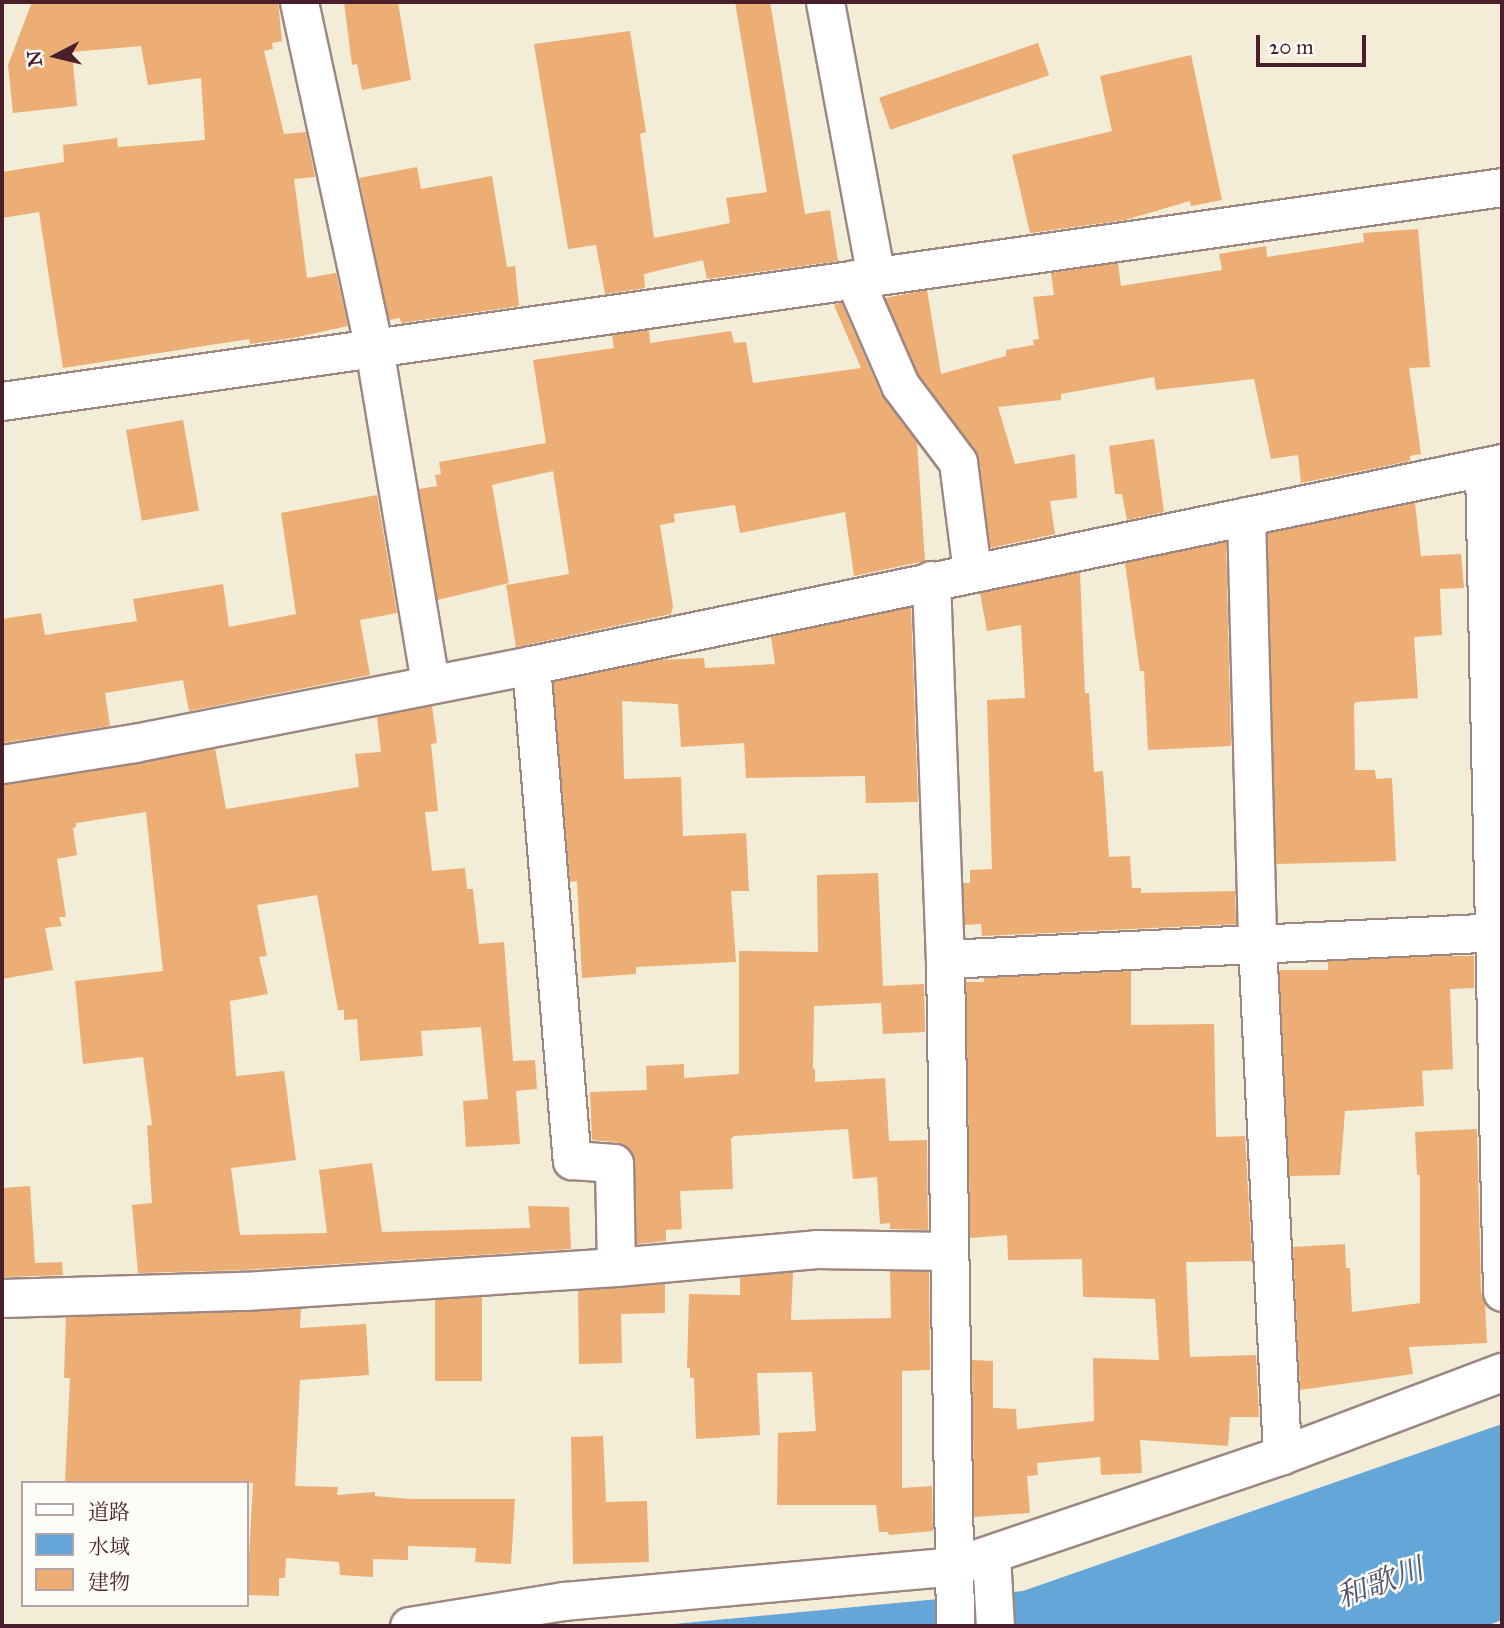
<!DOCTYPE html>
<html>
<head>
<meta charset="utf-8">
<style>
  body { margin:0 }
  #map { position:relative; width:1504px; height:1628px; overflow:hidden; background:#f3ecd7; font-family:"IM FELL Great Primer","Noto Serif JP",serif }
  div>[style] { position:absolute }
  .water>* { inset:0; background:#65a6d9 }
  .building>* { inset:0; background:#ecae74; transform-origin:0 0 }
  .roads { filter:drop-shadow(2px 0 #9e8681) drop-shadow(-2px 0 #9e8681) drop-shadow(0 2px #9e8681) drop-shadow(0 -2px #9e8681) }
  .minor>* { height:37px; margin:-18.5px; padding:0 18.5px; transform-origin:18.5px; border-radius:18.5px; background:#fff }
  span { translate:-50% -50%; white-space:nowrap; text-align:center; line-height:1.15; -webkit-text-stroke:5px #fdfcf7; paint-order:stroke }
  .water-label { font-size:30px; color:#555571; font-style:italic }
  .frame { position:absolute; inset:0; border:4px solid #4a1f2b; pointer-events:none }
  .legend { position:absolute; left:21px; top:1481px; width:228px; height:126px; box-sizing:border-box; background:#fdfcf7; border:2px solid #b5a4a5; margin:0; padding:9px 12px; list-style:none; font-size:21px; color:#4a1f2b }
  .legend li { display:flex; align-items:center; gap:14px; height:35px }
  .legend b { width:35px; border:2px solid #b5a4a5 }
  .north { position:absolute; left:21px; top:21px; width:70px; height:70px; -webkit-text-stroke:5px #fdfcf7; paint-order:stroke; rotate:263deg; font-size:19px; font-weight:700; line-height:28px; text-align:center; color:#4a1f2b }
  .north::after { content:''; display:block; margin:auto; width:24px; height:32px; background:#4a1f2b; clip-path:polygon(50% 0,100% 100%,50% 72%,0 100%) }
  .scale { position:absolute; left:1256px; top:35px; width:110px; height:32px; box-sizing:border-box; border:4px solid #4a1f2b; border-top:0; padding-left:9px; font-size:21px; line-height:24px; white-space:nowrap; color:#4a1f2b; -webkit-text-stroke:5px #fdfcf7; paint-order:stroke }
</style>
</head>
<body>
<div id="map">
  <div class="water">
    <i style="clip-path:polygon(1502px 1424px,1502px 1620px,1486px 1626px,653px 1626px,1023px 1591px)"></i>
  </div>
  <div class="building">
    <i style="clip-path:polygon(32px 2px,278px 2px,282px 41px,272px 43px,273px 49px,264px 51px,284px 134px,306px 132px,315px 177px,294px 179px,307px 278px,336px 273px,348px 326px,293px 338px,250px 344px,249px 339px,63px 368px,39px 212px,2px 218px,2px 172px,64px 162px,63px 145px,117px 138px,118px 147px,205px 140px,201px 78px,148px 85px,141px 46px,72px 52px,77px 106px,13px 113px,8px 65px)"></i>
    <i style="clip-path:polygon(344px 2px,398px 2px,411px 80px,362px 90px,357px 64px,352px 65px)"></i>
    <i style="clip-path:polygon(735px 2px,770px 2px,805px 214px,830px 210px,838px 261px,707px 279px,703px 260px,644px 274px,645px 288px,605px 294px,596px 245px,568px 249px,534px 44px,630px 31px,646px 132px,640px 134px,654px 238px,730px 223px,726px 198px,767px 192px)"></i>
    <i style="left:1038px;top:43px;width:34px;height:168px;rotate:71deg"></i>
    <i style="clip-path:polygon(1191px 55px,1222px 200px,1191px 206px,1190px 201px,1125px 220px,1030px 233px,1012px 155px,1112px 131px,1100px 76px)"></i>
    <i style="clip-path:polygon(417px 167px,421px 189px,492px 176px,507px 267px,515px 266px,519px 306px,401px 323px,400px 318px,389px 320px,359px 178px)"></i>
    <i style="clip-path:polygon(1418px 229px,1430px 367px,1409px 368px,1421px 454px,1410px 456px,1410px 461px,1301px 483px,1298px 455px,1271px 459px,1254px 379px,1156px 390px,1154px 377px,1061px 394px,1061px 400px,998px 407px,1015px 464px,1075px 454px,1077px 498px,1050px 501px,1055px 534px,990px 548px,975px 450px,918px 374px,885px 298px,927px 290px,941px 374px,1006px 356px,1006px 350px,1034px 345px,1033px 340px,1039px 339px,1033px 297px,1054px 295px,1051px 273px,1118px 263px,1121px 286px,1222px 270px,1219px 254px,1266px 246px,1267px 257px,1364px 242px,1363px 233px)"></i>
    <i style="clip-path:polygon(841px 302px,881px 394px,917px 442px,925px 561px,854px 576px,845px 512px,740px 533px,735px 505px,674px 514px,675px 522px,660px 525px,673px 606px,671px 614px,516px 647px,506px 585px,569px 574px,553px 471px,492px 485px,509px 583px,437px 600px,419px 489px,437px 486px,435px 475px,441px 474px,439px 462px,546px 443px,533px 360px,614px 348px,612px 335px,649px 330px,650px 343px,731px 331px,734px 343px,746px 342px,753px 383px,861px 368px,834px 305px)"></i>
    <i style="left:183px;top:420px;width:92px;height:58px;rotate:80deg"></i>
    <i style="clip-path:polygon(1154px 439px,1164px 512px,1127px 520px,1122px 494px,1115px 494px,1109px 446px)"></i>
    <i style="clip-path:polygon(377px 495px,397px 613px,360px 620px,370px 675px,189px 711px,183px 680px,105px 693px,110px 726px,2px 743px,2px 619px,41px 613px,45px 635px,137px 621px,133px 599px,223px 584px,229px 627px,296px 614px,281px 513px)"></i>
    <i style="clip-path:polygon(1415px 503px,1421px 556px,1461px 554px,1464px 588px,1440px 589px,1442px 635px,1414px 637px,1418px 698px,1356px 702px,1354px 705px,1355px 770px,1375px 770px,1376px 779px,1392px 778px,1396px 861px,1276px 864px,1267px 533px)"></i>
    <i style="clip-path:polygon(1226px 542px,1231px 746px,1148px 750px,1144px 671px,1140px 671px,1125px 563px)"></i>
    <i style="clip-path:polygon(1080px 572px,1085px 693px,1089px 693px,1094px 772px,1103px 771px,1109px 857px,1130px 856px,1132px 888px,1141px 888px,1141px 893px,1235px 891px,1236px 924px,982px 936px,981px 924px,965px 925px,963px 883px,970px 883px,970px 870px,992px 869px,987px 700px,1025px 698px,1021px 625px,987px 631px,980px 593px)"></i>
    <i style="clip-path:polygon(911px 607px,918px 802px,866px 803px,865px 776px,746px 778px,744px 743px,681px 747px,678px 704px,622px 701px,624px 779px,681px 777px,683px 836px,746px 833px,749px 891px,731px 891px,736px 962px,636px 967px,636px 974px,582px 978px,577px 881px,570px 882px,553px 682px,660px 660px,704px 658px,705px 668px,775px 664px,771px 637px)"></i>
    <i style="clip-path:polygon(432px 706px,437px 743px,431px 744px,438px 811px,425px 812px,432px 871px,465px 868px,467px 889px,473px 889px,479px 944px,504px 942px,513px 1061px,535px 1060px,537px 1089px,516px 1091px,520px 1144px,466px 1147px,463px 1101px,488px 1099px,481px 1027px,421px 1031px,423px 1056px,360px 1061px,357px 1019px,344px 1020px,344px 1010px,338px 1010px,317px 895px,257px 905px,267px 956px,259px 957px,268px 994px,230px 1001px,236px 1076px,284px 1071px,296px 1160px,231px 1168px,240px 1235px,327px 1233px,319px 1170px,372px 1163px,382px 1232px,530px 1228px,528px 1206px,569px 1207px,571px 1249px,244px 1270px,138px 1273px,132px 1205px,152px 1203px,147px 1126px,152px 1125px,143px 1057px,83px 1064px,75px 981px,163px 971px,146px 812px,76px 823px,76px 827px,73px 828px,77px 855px,57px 859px,66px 917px,59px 917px,62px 926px,45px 928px,53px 970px,2px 979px,2px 784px,215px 748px,226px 809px,359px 787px,355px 754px,381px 752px,377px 717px)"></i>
    <i style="clip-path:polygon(878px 873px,883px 986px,924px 984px,925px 1032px,883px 1034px,881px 1003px,814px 1006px,813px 1069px,815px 1069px,815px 1082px,885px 1078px,889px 1141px,927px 1140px,928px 1230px,890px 1229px,890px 1223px,880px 1224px,877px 1177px,853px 1179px,848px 1129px,734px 1136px,731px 1139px,733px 1189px,680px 1191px,682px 1229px,666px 1230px,666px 1241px,637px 1244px,633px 1153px,626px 1146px,616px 1142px,592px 1140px,590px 1092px,647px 1090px,646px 1066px,684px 1064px,684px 1078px,739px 1074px,739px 951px,818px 952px,817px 875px)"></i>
    <i style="clip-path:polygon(1440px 956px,1474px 956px,1474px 988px,1450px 989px,1453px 1069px,1422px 1071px,1424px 1106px,1345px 1111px,1340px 1175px,1289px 1176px,1279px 970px,1328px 970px,1328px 961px)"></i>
    <i style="clip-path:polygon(1131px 971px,1131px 1025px,1214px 1024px,1216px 1137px,1245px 1136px,1252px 1261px,1186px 1262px,1190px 1357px,1256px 1355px,1259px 1417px,1230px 1417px,1228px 1446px,1140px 1440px,1142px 1473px,1101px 1475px,1100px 1457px,1037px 1463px,1038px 1475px,1027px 1476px,1030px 1513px,974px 1517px,972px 1360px,993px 1361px,993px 1408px,1016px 1409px,1017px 1429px,1094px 1421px,1093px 1358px,1159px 1360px,1155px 1299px,1083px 1297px,1082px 1259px,1008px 1260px,1007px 1235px,970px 1238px,966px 982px,984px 982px,984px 978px)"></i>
    <i style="clip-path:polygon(1477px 1129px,1481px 1292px,1485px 1304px,1487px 1343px,1409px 1347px,1413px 1374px,1300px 1390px,1293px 1247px,1345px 1244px,1346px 1268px,1350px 1268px,1352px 1312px,1420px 1303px,1420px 1175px,1417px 1175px,1415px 1132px)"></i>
    <i style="clip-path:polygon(30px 1186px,35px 1263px,62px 1262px,63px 1275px,2px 1277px,2px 1188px)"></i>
    <i style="clip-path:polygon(890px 1271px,929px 1272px,930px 1370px,902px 1371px,902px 1488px,932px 1486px,933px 1531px,889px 1535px,888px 1532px,879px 1532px,876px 1505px,777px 1505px,778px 1433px,816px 1431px,812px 1372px,757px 1373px,760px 1435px,696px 1439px,694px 1378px,690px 1378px,690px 1368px,687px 1368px,689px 1294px,740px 1295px,740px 1277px,793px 1272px,791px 1320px,891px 1318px)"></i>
    <i style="clip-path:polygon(665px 1284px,665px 1313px,621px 1314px,622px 1363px,579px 1364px,578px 1290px)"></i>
    <i style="left:482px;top:1297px;width:84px;height:47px;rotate:90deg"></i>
    <i style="clip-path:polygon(301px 1308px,300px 1328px,366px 1324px,369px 1375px,300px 1380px,295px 1486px,338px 1487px,337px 1495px,375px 1492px,375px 1496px,410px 1499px,515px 1499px,511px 1564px,475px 1562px,476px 1548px,408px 1546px,408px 1560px,373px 1559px,373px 1577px,340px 1575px,339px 1562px,286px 1558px,285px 1578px,279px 1578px,279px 1596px,247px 1595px,253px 1483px,65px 1483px,70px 1378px,64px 1378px,66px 1317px)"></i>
    <i style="clip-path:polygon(603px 1436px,606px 1502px,647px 1501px,649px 1562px,573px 1564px,571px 1437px)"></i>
  </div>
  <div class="roads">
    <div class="minor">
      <i style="left:299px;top:2px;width:354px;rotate:77.8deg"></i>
      <i style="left:374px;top:348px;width:340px;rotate:80.5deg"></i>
      <i style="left:825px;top:2px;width:279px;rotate:79.5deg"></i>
      <i style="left:854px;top:279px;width:116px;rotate:66.5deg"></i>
      <i style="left:900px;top:385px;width:96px;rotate:53deg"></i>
      <i style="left:958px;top:462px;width:110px;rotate:82.7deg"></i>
      <i style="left:2px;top:401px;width:1515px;rotate:-8.12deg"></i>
      <i style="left:1484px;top:469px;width:823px;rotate:88.75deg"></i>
      <i style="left:1246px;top:516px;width:427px;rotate:88.5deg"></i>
      <i style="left:1257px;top:943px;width:513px;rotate:87.2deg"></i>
      <i style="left:931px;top:580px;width:379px;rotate:87.9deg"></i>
      <i style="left:945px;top:959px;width:667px;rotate:89.14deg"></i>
      <i style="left:531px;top:665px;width:497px;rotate:85.3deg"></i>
      <i style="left:572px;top:1160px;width:42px;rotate:4.1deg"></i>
      <i style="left:614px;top:1163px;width:104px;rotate:88.9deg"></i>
      <i style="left:2px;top:764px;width:134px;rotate:-9deg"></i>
      <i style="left:134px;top:743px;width:405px;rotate:-11.1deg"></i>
      <i style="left:531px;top:665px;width:992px;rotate:-11.75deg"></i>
      <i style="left:945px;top:959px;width:558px;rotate:-2.78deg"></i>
      <i style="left:2px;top:1298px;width:243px;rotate:-1.7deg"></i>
      <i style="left:245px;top:1291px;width:372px;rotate:-3.7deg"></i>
      <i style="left:616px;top:1267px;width:201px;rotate:-5.1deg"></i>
      <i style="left:816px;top:1249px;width:133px;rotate:0.9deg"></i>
      <i style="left:991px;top:1555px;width:71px;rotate:86.8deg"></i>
      <i style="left:409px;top:1626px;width:157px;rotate:-9.2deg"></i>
      <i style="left:564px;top:1601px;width:392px;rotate:-5.1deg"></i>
      <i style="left:954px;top:1566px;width:346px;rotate:-18.7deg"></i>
      <i style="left:1282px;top:1455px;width:235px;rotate:-20.7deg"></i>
    </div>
  </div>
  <div class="water-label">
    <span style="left:1380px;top:1583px;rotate:-20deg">和歌川</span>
  </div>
  <div class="frame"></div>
  <ul class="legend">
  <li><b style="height:9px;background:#fff"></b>道路</li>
  <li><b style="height:19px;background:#65a6d9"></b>水域</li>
  <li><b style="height:19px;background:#ecae74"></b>建物</li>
  </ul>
  <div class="north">N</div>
  <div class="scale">20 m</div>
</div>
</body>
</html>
